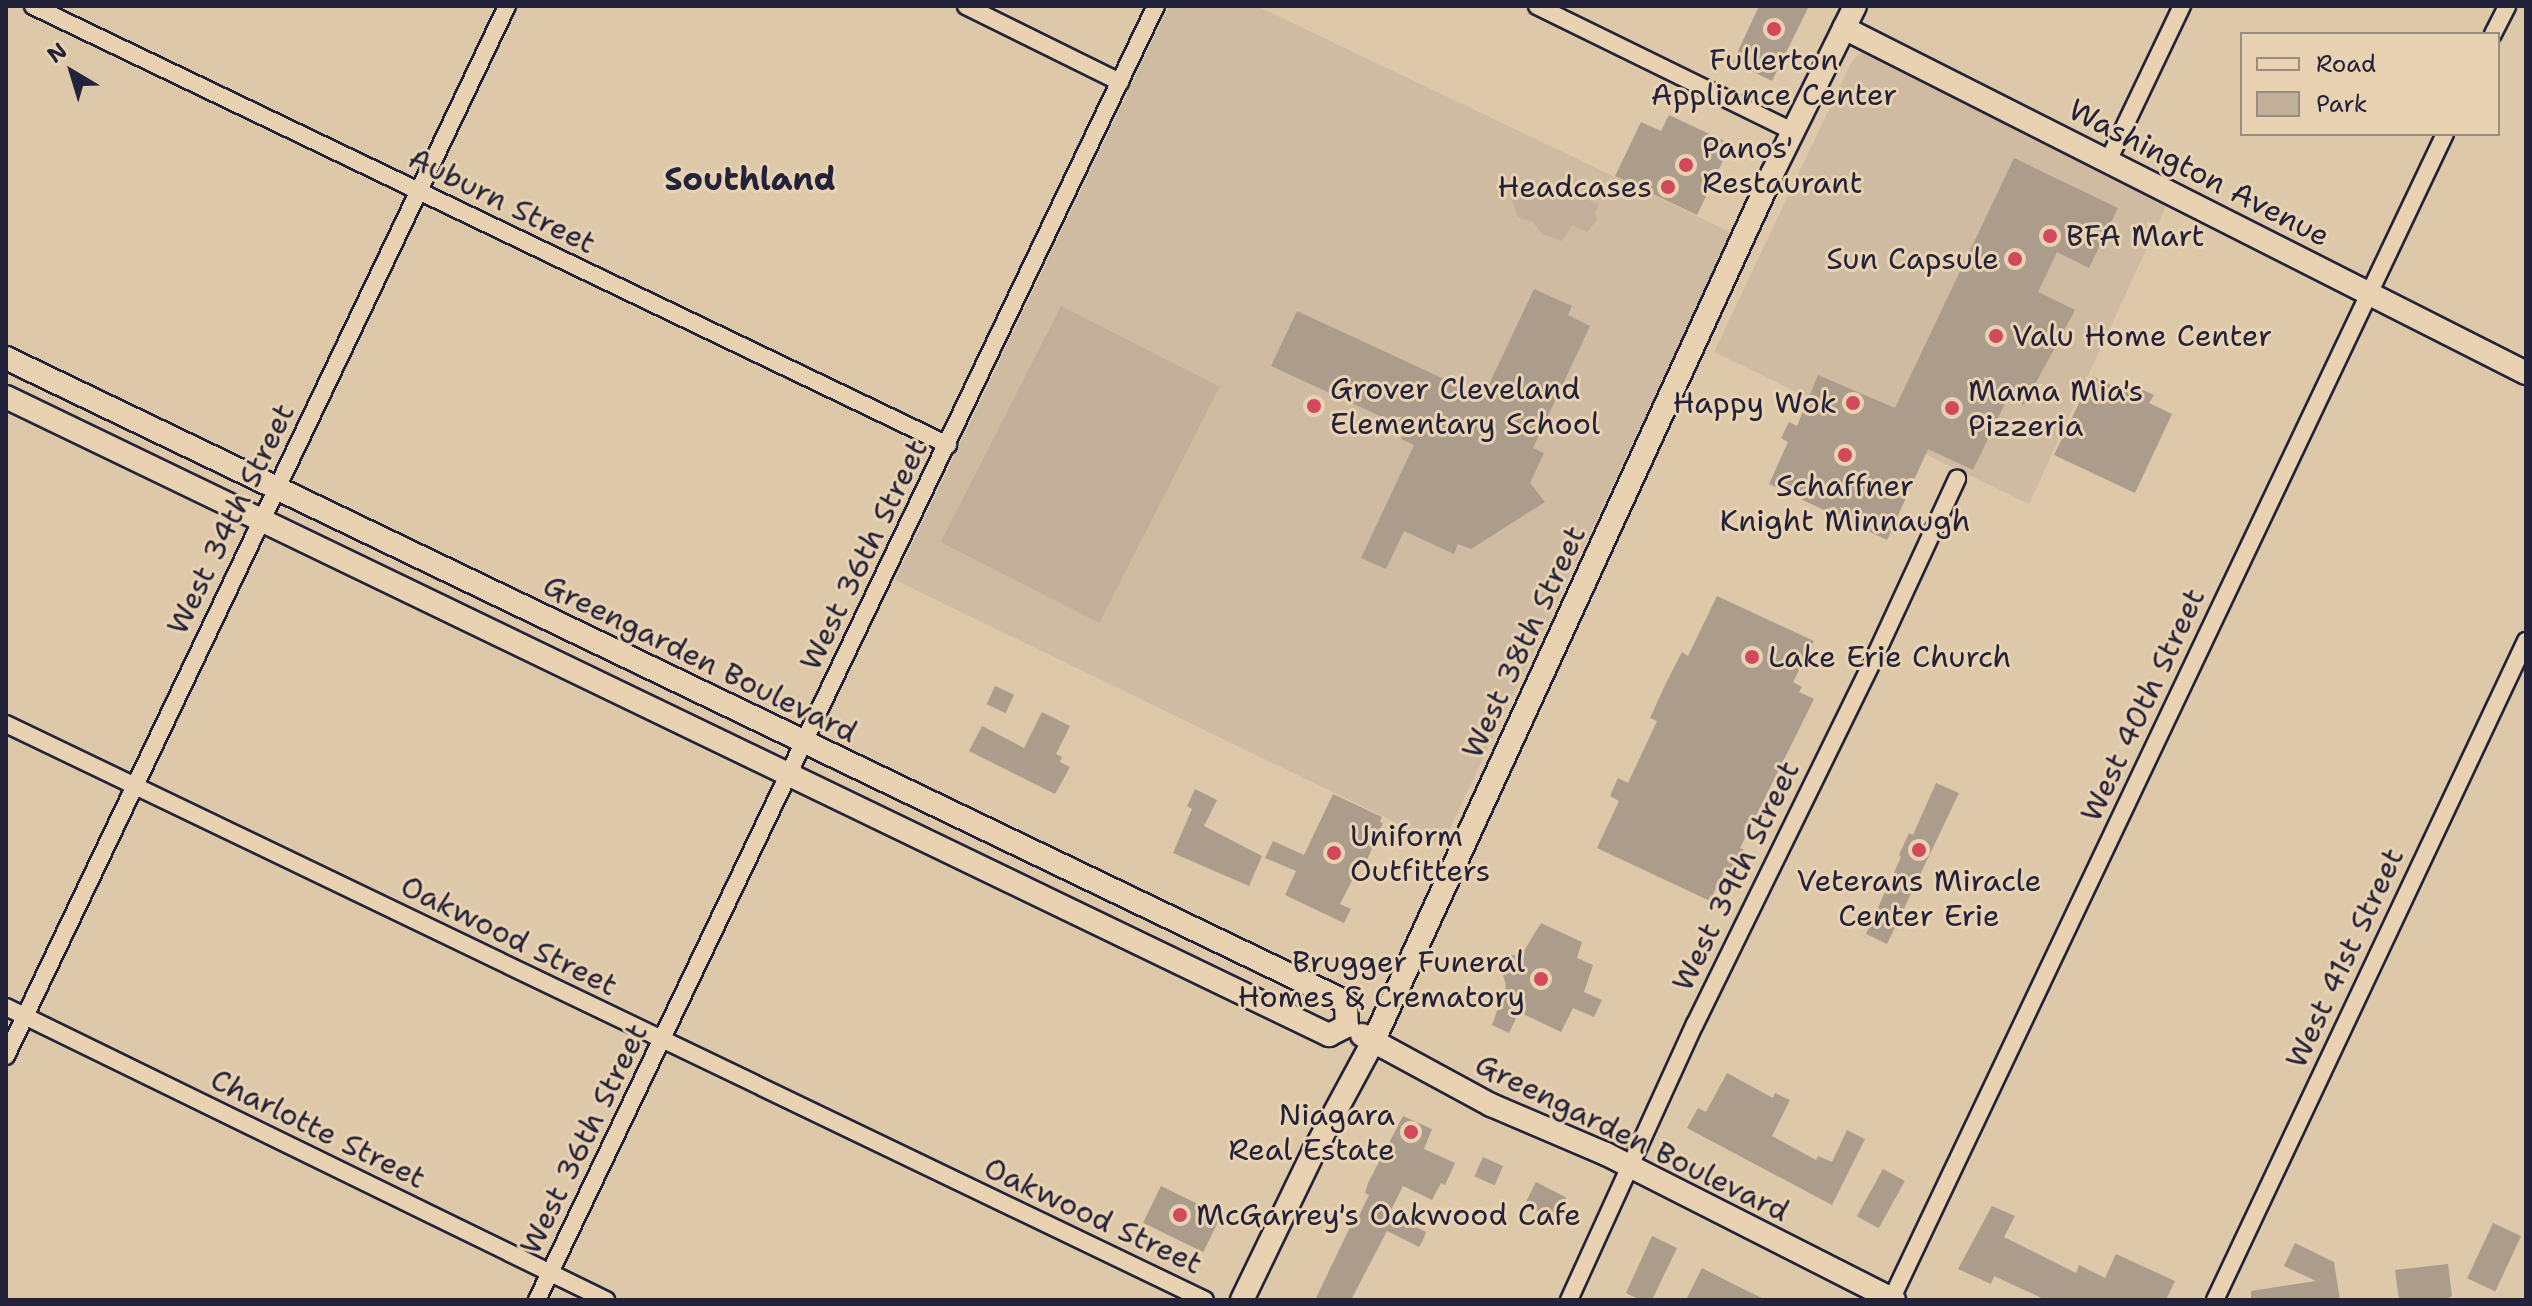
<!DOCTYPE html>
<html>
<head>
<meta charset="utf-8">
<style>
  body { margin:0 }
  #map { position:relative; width:2532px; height:1306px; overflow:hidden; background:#ddc8aa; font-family:"Shantell Sans",sans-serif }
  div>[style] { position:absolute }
  .built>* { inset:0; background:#cebba1 }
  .green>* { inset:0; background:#c1af9a; transform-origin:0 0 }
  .building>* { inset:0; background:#ab9c8c; transform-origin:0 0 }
  .roads { filter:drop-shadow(2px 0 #22223b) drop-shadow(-2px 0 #22223b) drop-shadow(0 2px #22223b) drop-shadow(0 -2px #22223b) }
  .street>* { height:16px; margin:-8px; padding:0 8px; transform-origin:8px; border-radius:8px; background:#e9d2b1 }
  .secondary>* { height:22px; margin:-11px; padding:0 11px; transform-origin:11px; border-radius:11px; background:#e9d2b1 }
  .dots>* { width:22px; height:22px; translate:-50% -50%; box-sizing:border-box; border:4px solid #e9d2b1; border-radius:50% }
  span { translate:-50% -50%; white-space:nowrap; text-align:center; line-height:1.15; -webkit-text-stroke:6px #e9d2b1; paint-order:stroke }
  .poi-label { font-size:30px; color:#22223b }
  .left { translate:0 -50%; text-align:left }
  .right { translate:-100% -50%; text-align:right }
  .street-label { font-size:30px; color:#22223b }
  .neighbourhood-label { font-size:32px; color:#22223b; font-weight:700 }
  .frame { position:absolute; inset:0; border:8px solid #22223b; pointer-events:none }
  .legend { position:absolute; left:2240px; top:32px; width:260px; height:104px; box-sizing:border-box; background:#e9d2b1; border:2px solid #998c82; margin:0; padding:10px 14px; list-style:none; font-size:24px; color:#22223b }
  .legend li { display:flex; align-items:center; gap:16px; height:40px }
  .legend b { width:40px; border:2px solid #998c82 }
  .north { position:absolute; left:32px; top:32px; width:80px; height:80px; -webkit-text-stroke:6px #e9d2b1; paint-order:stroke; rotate:322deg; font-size:22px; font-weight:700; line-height:32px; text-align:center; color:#22223b }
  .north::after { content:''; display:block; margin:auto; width:28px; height:36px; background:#22223b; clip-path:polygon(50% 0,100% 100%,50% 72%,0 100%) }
</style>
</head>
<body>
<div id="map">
  <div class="built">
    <i style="clip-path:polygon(1169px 6px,1257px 6px,1732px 233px,1442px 845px,895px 580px)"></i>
    <i style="clip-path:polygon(1861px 52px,1869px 53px,2167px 204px,2029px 504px,1714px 352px,1851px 63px)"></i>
  </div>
  <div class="green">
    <i style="clip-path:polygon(1528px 181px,1543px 182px,1558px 189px,1562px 196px,1569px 192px,1599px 204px,1595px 212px,1597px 220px,1587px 232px,1572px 225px,1562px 241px,1542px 234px,1533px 222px,1518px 217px,1512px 200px,1516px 191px)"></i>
    <i style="left:1061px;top:306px;width:178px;height:265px;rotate:27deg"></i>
  </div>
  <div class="building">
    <i style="clip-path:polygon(1759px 6px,1809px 6px,1772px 81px,1733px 62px)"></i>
    <i style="clip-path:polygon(1669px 115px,1731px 144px,1697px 215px,1615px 176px,1641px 122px,1661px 131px)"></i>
    <i style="clip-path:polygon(2014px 158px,2118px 208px,2089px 268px,2057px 252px,2038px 292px,2075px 310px,2024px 405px,2008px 397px,1973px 470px,1928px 449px,1887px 540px,1769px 484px,1788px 442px,1781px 438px,1789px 422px,1797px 426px,1818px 375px,1895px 408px)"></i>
    <i style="clip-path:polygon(1534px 289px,1572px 306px,1568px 315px,1590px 326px,1533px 448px,1544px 453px,1530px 483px,1545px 502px,1471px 549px,1458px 544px,1454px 554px,1404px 531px,1386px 569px,1361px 558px,1414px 445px,1401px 439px,1406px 428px,1271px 366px,1297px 311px,1483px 397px)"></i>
    <i style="clip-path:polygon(2092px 376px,2126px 392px,2130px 384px,2154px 395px,2149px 403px,2172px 414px,2135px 493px,2054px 455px)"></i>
    <i style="clip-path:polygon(1717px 596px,1814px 641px,1793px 682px,1802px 687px,1799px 692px,1814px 699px,1740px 848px,1744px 850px,1732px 876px,1724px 872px,1710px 901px,1597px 848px,1619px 801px,1610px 796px,1618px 778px,1628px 783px,1657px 721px,1650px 718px,1666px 683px,1682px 652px,1688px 656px)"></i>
    <i style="left:995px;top:686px;width:21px;height:20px;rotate:25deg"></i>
    <i style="clip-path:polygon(1042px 712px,1070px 726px,1056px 754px,1062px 757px,1060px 762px,1070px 767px,1055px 794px,969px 751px,982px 726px,1024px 748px)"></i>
    <i style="clip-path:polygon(1936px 783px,1959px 793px,1887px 944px,1866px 934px,1901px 857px,1899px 855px,1909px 833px,1913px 835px)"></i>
    <i style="clip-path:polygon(1195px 789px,1217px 800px,1204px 826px,1262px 856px,1249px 886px,1173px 853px,1192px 809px,1187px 806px)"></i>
    <i style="clip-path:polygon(1333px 794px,1382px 817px,1380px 822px,1383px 823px,1364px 867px,1360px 865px,1340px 904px,1351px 909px,1344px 923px,1285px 895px,1296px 871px,1265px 858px,1273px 841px,1304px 855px)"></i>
    <i style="clip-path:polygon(1541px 923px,1582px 942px,1577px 958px,1593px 965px,1584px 992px,1602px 1000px,1594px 1017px,1573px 1008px,1561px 1032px,1519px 1012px,1509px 1033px,1492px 1025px,1506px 986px,1501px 967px,1508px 956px,1522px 954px)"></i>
    <i style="clip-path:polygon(1727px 1073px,1773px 1098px,1775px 1093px,1790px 1100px,1772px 1136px,1816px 1160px,1818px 1156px,1832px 1162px,1847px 1130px,1865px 1139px,1832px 1205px,1687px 1128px,1698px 1108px,1706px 1112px)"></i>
    <i style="clip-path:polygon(1403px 1116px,1432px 1129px,1424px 1149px,1455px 1163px,1445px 1185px,1441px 1183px,1432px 1200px,1403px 1186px,1389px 1214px,1426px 1232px,1423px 1240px,1419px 1247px,1387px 1231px,1351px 1300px,1315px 1300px,1353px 1221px,1356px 1222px,1369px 1195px,1365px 1193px,1368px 1183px)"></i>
    <i style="left:1483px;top:1157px;width:22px;height:21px;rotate:24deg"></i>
    <i style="left:1883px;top:1169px;width:25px;height:54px;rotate:29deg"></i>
    <i style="left:1536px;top:1182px;width:34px;height:25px;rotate:27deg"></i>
    <i style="left:1161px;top:1186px;width:67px;height:41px;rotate:26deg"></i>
    <i style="clip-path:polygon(1992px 1206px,2015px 1216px,2004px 1237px,2076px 1273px,2079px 1265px,2105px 1278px,2116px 1254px,2175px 1281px,2166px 1300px,2046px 1300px,1994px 1276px,1991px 1284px,1958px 1269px)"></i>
    <i style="left:2493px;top:1223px;width:31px;height:61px;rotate:25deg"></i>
    <i style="clip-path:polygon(1652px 1236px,1677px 1248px,1652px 1300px,1640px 1300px,1626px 1293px)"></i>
    <i style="clip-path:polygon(2295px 1243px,2334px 1262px,2340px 1300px,2251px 1300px,2251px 1291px,2316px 1281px,2284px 1266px)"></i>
    <i style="clip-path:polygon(2448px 1264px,2452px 1296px,2445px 1300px,2399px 1300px,2395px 1270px)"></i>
    <i style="clip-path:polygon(1702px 1268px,1733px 1284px,1766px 1300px,1686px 1300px)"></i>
  </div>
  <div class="roads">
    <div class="street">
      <i style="left:33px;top:6px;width:1015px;rotate:25.63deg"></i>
      <i style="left:966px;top:6px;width:172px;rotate:26.3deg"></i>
      <i style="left:1537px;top:6px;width:284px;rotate:26.1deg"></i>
      <i style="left:2493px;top:34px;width:31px;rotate:-63deg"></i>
      <i style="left:2108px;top:161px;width:172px;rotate:-64.5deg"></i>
      <i style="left:6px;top:724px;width:1330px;rotate:25.66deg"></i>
      <i style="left:6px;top:1007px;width:668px;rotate:26.03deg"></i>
      <i style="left:6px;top:1056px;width:1163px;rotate:-64.49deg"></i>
      <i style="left:537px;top:1300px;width:1434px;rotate:-64.44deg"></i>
      <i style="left:1569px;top:1300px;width:303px;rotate:-65.5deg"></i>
      <i style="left:1695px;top:1024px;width:414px;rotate:-63.9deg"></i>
      <i style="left:1877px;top:652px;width:191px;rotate:-65.2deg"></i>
      <i style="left:1891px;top:1300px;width:1291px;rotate:-64.59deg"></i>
      <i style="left:2215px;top:1300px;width:729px;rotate:-64.74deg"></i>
    </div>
    <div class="secondary">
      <i style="left:1844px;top:28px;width:764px;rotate:26.83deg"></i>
      <i style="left:6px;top:358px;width:1487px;rotate:25.67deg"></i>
      <i style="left:1346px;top:1002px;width:24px;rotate:88deg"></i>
      <i style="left:6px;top:397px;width:1469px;rotate:25.75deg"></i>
      <i style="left:1329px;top:1035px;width:20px;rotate:-27deg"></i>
      <i style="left:1362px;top:1035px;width:147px;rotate:28.5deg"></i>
      <i style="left:1491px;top:1105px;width:125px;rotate:23.1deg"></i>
      <i style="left:1606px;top:1154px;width:323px;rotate:26.9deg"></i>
      <i style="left:1242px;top:1300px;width:165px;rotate:-64.2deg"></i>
      <i style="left:1314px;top:1151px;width:124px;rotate:-61.6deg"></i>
      <i style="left:1373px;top:1042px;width:955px;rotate:-65.31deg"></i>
      <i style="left:1772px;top:174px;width:187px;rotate:-63.7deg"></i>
    </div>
  </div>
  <div class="dots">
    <i style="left:1774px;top:29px;background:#d1495b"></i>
    <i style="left:1686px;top:165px;background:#d1495b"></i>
    <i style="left:1668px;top:187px;background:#d1495b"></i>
    <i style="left:2050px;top:236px;background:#d1495b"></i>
    <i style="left:2015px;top:259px;background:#d1495b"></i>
    <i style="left:1996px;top:336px;background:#d1495b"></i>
    <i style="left:1853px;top:403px;background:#d1495b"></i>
    <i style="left:1314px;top:406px;background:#d1495b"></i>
    <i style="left:1952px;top:408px;background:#d1495b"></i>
    <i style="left:1845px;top:455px;background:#d1495b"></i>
    <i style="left:1752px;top:657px;background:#d1495b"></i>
    <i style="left:1919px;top:850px;background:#d1495b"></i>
    <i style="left:1334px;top:853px;background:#d1495b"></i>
    <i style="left:1541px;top:979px;background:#d1495b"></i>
    <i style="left:1411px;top:1132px;background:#d1495b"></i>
    <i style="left:1180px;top:1215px;background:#d1495b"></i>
  </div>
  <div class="poi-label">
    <span style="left:1774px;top:77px">Fullerton<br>Appliance Center</span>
    <span class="left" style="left:1702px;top:165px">Panos'<br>Restaurant</span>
    <span class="right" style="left:1652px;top:187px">Headcases</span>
    <span class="left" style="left:2066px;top:236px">BFA Mart</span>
    <span class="right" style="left:1999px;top:259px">Sun Capsule</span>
    <span class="left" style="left:2012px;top:336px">Valu Home Center</span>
    <span class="left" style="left:1330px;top:406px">Grover Cleveland<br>Elementary School</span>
    <span class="left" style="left:1968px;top:408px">Mama Mia's<br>Pizzeria</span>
    <span class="right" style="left:1837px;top:403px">Happy Wok</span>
    <span style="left:1845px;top:503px">Schaffner<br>Knight Minnaugh</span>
    <span class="left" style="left:1768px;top:657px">Lake Erie Church</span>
    <span class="left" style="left:1350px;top:853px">Uniform<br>Outfitters</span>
    <span style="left:1919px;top:898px">Veterans Miracle<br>Center Erie</span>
    <span class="right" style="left:1525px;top:979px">Brugger Funeral<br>Homes &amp; Crematory</span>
    <span class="right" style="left:1395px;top:1132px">Niagara<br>Real Estate</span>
    <span class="left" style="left:1196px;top:1215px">McGarrey's Oakwood Cafe</span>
  </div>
  <div class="street-label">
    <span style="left:2199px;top:173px;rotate:27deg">Washington Avenue</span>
    <span style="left:502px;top:201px;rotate:26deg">Auburn Street</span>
    <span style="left:231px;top:519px;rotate:-64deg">West 34th Street</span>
    <span style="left:864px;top:555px;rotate:-64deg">West 36th Street</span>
    <span style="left:1524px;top:642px;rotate:-65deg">West 38th Street</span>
    <span style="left:700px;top:659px;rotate:26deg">Greengarden Boulevard</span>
    <span style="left:2143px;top:705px;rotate:-65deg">West 40th Street</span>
    <span style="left:1736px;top:876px;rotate:-64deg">West 39th Street</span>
    <span style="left:509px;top:936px;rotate:26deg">Oakwood Street</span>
    <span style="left:2345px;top:958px;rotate:-65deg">West 41st Street</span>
    <span style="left:318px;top:1129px;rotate:26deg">Charlotte Street</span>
    <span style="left:1632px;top:1138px;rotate:26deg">Greengarden Boulevard</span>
    <span style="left:584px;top:1139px;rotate:-64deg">West 36th Street</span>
    <span style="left:1093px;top:1216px;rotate:25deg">Oakwood Street</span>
  </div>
  <div class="neighbourhood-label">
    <span style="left:750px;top:179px">Southland</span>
  </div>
  <div class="frame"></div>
  <ul class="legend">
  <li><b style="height:10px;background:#e9d2b1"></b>Road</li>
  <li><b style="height:22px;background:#c1af9a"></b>Park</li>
  </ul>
  <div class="north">N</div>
</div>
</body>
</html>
